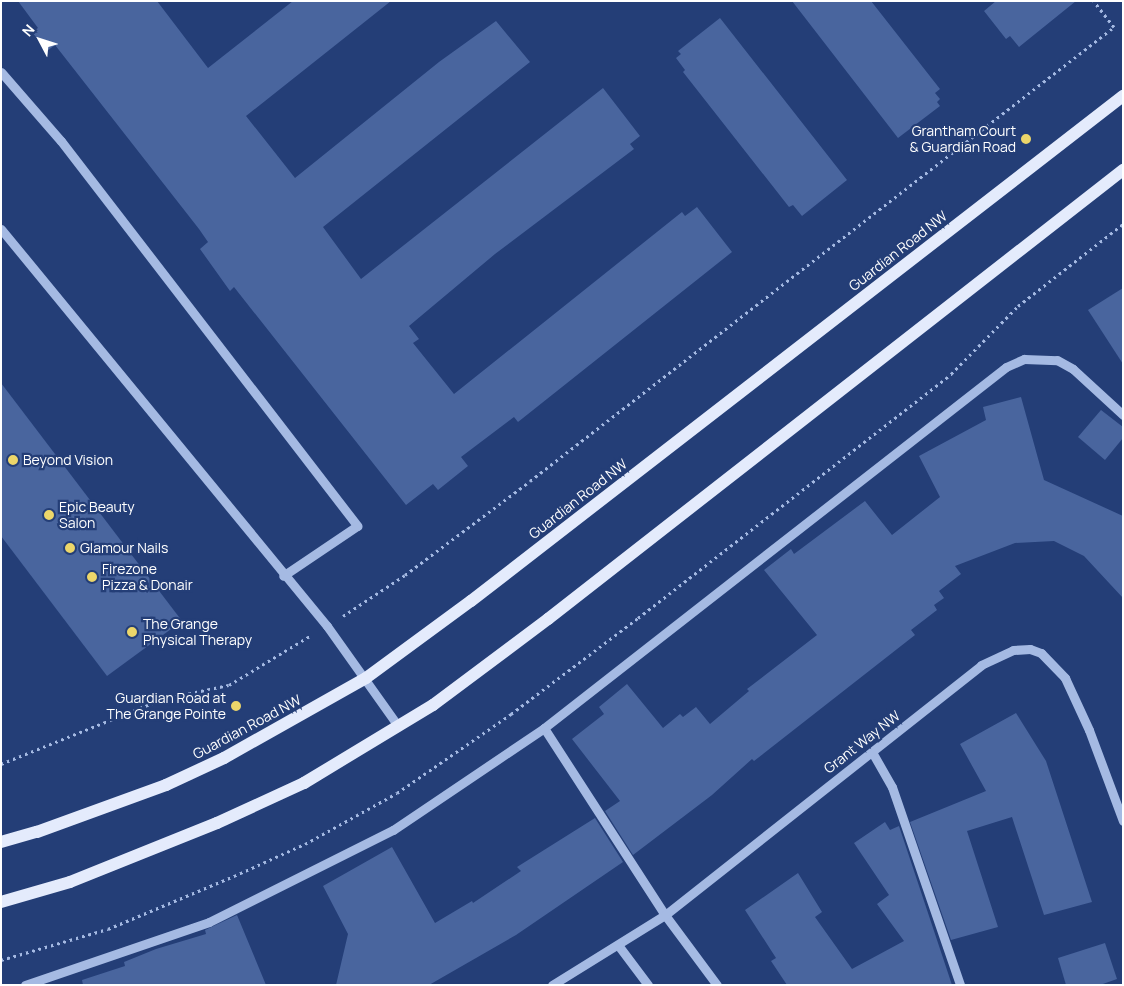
<!DOCTYPE html>
<html>
<head>
<meta charset="utf-8">
<style>
  body { margin:0 }
  #map { position:relative; width:1124px; height:986px; overflow:hidden; background:#243e77; font-family:Manrope,sans-serif }
  div>[style] { position:absolute }
  .building>* { inset:0; background:#49659e }
  .path>* { height:3px; margin-top:-1.5px; transform-origin:0; background:repeating-linear-gradient(90deg,#a5bae3 0 2.5px,transparent 0 6.5px) }
  .minor>* { height:9px; margin:-4.5px; padding:0 4.5px; transform-origin:4.5px; border-radius:4.5px; background:#a5bae3 }
  .major>* { height:12px; margin:-6px; padding:0 6px; transform-origin:6px; border-radius:6px; background:#e4ebfc }
  .dots>* { width:14px; height:14px; translate:-50% -50%; box-sizing:border-box; border:2px solid #243e77; border-radius:50% }
  span { translate:-50% -50%; white-space:nowrap; text-align:center; line-height:1.15; -webkit-text-stroke:4.5px #243e77; paint-order:stroke }
  .poi-label { font-size:14px; color:#fff }
  .right { translate:-100% -50%; text-align:right }
  .left { translate:0 -50%; text-align:left }
  .street-label { font-size:14px; color:#fff }
  .frame { position:absolute; inset:0; border:2px solid #fff; pointer-events:none }
  .north { position:absolute; left:15px; top:15px; width:50px; height:50px; -webkit-text-stroke:4px #243e77; paint-order:stroke; rotate:310deg; font-size:14px; font-weight:700; line-height:20px; text-align:center; color:#fff }
  .north::after { content:''; display:block; margin:auto; width:18px; height:22px; background:#fff; clip-path:polygon(50% 0,100% 100%,50% 72%,0 100%) }
</style>
</head>
<body>
<div id="map">
  <div class="building">
    <i style="clip-path:polygon(18px 1px,157px 1px,208px 68px,293px 1px,391px 1px,246px 116px,295px 178px,439px 62px,496px 21px,530px 62px,323px 227px,361px 279px,603px 88px,640px 136px,630px 144px,634px 149px,495px 254px,409px 326px,419px 339px,413px 343px,454px 394px,682px 212px,685px 216px,697px 207px,732px 252px,518px 422px,514px 417px,461px 457px,468px 466px,438px 490px,433px 484px,406px 505px,234px 287px,230px 291px,200px 249px,208px 242px,199px 229px,55px 45px,47px 51px,32px 32px,38px 28px)"></i>
    <i style="clip-path:polygon(792px 1px,871px 1px,940px 89px,935px 93px,940px 99px,937px 102px,940px 106px,898px 138px)"></i>
    <i style="clip-path:polygon(996px 1px,1076px 1px,1019px 47px,1010px 36px,1006px 39px,984px 11px)"></i>
    <i style="clip-path:polygon(720px 18px,847px 180px,802px 216px,793px 205px,789px 207px,683px 72px,685px 70px,676px 58px,681px 54px,678px 51px)"></i>
    <i style="clip-path:polygon(1123px 288px,1123px 364px,1088px 310px)"></i>
    <i style="clip-path:polygon(1px 383px,182px 621px,107px 676px,1px 536px)"></i>
    <i style="clip-path:polygon(1021px 397px,1044px 480px,1123px 516px,1123px 598px,1084px 556px,1054px 541px,1015px 543px,955px 566px,961px 574px,939px 591px,944px 598px,934px 605px,937px 610px,911px 630px,915px 635px,754px 761px,752px 759px,712px 795px,633px 855px,605px 811px,620px 801px,572px 739px,604px 714px,599px 707px,627px 684px,663px 728px,680px 714px,683px 717px,696px 707px,710px 724px,749px 691px,747px 689px,817px 635px,764px 570px,791px 549px,794px 554px,865px 501px,892px 535px,940px 497px,919px 456px,986px 420px,983px 407px)"></i>
    <i style="clip-path:polygon(1101px 410px,1123px 427px,1123px 438px,1105px 460px,1078px 437px)"></i>
    <i style="clip-path:polygon(1016px 713px,1046px 761px,1092px 902px,1044px 915px,1012px 817px,967px 831px,998px 927px,951px 940px,910px 822px,986px 791px,960px 744px)"></i>
    <i style="clip-path:polygon(595px 818px,623px 862px,516px 935px,429px 985px,336px 985px,348px 934px,323px 886px,392px 847px,435px 923px,472px 901px,473px 903px,521px 871px,517px 867px)"></i>
    <i style="clip-path:polygon(885px 822px,890px 830px,899px 826px,952px 985px,787px 985px,771px 961px,776px 958px,745px 910px,798px 873px,822px 912px,815px 917px,852px 969px,904px 941px,877px 904px,889px 895px,854px 843px)"></i>
    <i style="clip-path:polygon(237px 915px,266px 985px,83px 985px,82px 980px,125px 966px,124px 962px,156px 949px,206px 934px,205px 930px)"></i>
    <i style="clip-path:polygon(1105px 943px,1117px 979px,1100px 985px,1066px 985px,1058px 958px)"></i>
  </div>
  <div class="path">
    <i style="left:343px;top:616px;width:74px;rotate:-33.5deg"></i>
    <i style="left:405px;top:575px;width:156px;rotate:-36.9deg"></i>
    <i style="left:530px;top:481px;width:740px;rotate:-37.86deg"></i>
    <i style="left:1114px;top:27px;width:33px;rotate:-128deg"></i>
    <i style="left:1px;top:764px;width:175px;rotate:-21.9deg"></i>
    <i style="left:163px;top:699px;width:67px;rotate:-12deg"></i>
    <i style="left:229px;top:685px;width:95px;rotate:-31.2deg"></i>
    <i style="left:1px;top:960px;width:111px;rotate:-16.2deg"></i>
    <i style="left:108px;top:929px;width:137px;rotate:-22.8deg"></i>
    <i style="left:234px;top:876px;width:78px;rotate:-24.3deg"></i>
    <i style="left:305px;top:844px;width:105px;rotate:-29deg"></i>
    <i style="left:397px;top:793px;width:139px;rotate:-34.7deg"></i>
    <i style="left:511px;top:714px;width:159px;rotate:-37.1deg"></i>
    <i style="left:638px;top:618px;width:397px;rotate:-37.9deg"></i>
    <i style="left:951px;top:374px;width:95px;rotate:-45.4deg"></i>
    <i style="left:1018px;top:306px;width:133px;rotate:-38deg"></i>
  </div>
  <div class="minor">
    <i style="left:1px;top:72px;width:91px;rotate:49deg"></i>
    <i style="left:61px;top:141px;width:486px;rotate:52.4deg"></i>
    <i style="left:357px;top:526px;width:89px;rotate:146deg"></i>
    <i style="left:1px;top:229px;width:514px;rotate:50.61deg"></i>
    <i style="left:327px;top:626px;width:123px;rotate:54.6deg"></i>
    <i style="left:544px;top:728px;width:223px;rotate:57.1deg"></i>
    <i style="left:665px;top:915px;width:87px;rotate:53.4deg"></i>
    <i style="left:872px;top:752px;width:40px;rotate:60.3deg"></i>
    <i style="left:892px;top:787px;width:209px;rotate:71deg"></i>
    <i style="left:618px;top:945px;width:50px;rotate:53.1deg"></i>
    <i style="left:25px;top:985px;width:194px;rotate:-18.9deg"></i>
    <i style="left:209px;top:922px;width:206px;rotate:-26.6deg"></i>
    <i style="left:393px;top:830px;width:182px;rotate:-34deg"></i>
    <i style="left:544px;top:728px;width:586px;rotate:-38deg"></i>
    <i style="left:1006px;top:367px;width:20px;rotate:-24deg"></i>
    <i style="left:1024px;top:359px;width:33px;rotate:2deg"></i>
    <i style="left:1057px;top:360px;width:18px;rotate:29deg"></i>
    <i style="left:1073px;top:369px;width:68px;rotate:42.6deg"></i>
    <i style="left:552px;top:985px;width:133px;rotate:-31.8deg"></i>
    <i style="left:665px;top:915px;width:403px;rotate:-38.3deg"></i>
    <i style="left:981px;top:665px;width:35px;rotate:-25deg"></i>
    <i style="left:1013px;top:650px;width:17px;rotate:-3deg"></i>
    <i style="left:1030px;top:649px;width:12px;rotate:20deg"></i>
    <i style="left:1041px;top:653px;width:35px;rotate:46deg"></i>
    <i style="left:1065px;top:678px;width:57px;rotate:65.2deg"></i>
    <i style="left:1089px;top:730px;width:97px;rotate:69.5deg"></i>
  </div>
  <div class="major">
    <i style="left:1px;top:842px;width:37px;rotate:-16deg"></i>
    <i style="left:37px;top:832px;width:137px;rotate:-20deg"></i>
    <i style="left:166px;top:785px;width:64px;rotate:-25deg"></i>
    <i style="left:224px;top:758px;width:163px;rotate:-29.4deg"></i>
    <i style="left:366px;top:678px;width:130px;rotate:-36.3deg"></i>
    <i style="left:471px;top:601px;width:825px;rotate:-37.76deg"></i>
    <i style="left:1px;top:902px;width:72px;rotate:-16.2deg"></i>
    <i style="left:70px;top:882px;width:158px;rotate:-21.9deg"></i>
    <i style="left:217px;top:823px;width:96px;rotate:-24.7deg"></i>
    <i style="left:304px;top:783px;width:151px;rotate:-31.2deg"></i>
    <i style="left:433px;top:705px;width:144px;rotate:-36.8deg"></i>
    <i style="left:548px;top:619px;width:730px;rotate:-37.99deg"></i>
  </div>
  <div class="dots">
    <i style="left:1026px;top:139px;background:#ecd66a"></i>
    <i style="left:13px;top:460px;background:#ecd66a"></i>
    <i style="left:49px;top:515px;background:#ecd66a"></i>
    <i style="left:70px;top:548px;background:#ecd66a"></i>
    <i style="left:92px;top:577px;background:#ecd66a"></i>
    <i style="left:132px;top:632px;background:#ecd66a"></i>
    <i style="left:236px;top:706px;background:#ecd66a"></i>
  </div>
  <div class="poi-label">
    <span class="right" style="left:1016px;top:139px">Grantham Court<br>&amp; Guardian Road</span>
    <span class="left" style="left:23px;top:460px">Beyond Vision</span>
    <span class="left" style="left:59px;top:515px">Epic Beauty<br>Salon</span>
    <span class="left" style="left:80px;top:548px">Glamour Nails</span>
    <span class="left" style="left:102px;top:577px">Firezone<br>Pizza &amp; Donair</span>
    <span class="left" style="left:143px;top:632px">The Grange<br>Physical Therapy</span>
    <span class="right" style="left:226px;top:706px">Guardian Road at<br>The Grange Pointe</span>
  </div>
  <div class="street-label">
    <span style="left:898px;top:251px;rotate:-38deg">Guardian Road NW</span>
    <span style="left:578px;top:499px;rotate:-38deg">Guardian Road NW</span>
    <span style="left:247px;top:727px;rotate:-28deg">Guardian Road NW</span>
    <span style="left:862px;top:742px;rotate:-38deg">Grant Way NW</span>
  </div>
  <div class="frame"></div>
  <div class="north">N</div>
</div>
</body>
</html>
